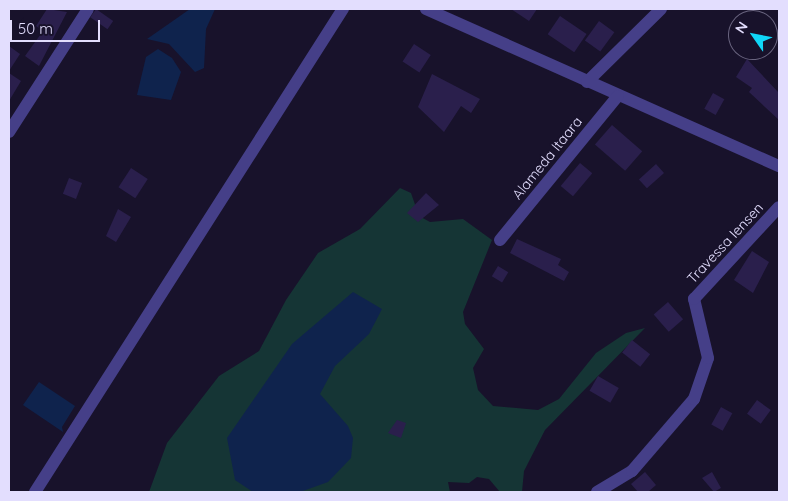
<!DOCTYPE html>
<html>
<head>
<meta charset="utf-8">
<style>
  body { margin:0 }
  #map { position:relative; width:788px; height:501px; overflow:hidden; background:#18122b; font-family:Quicksand,sans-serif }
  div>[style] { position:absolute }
  .green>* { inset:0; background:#153535 }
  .water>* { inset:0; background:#0f234d }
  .building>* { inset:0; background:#2a1f4c; transform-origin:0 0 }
  .minor>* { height:12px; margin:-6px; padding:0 6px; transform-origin:6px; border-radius:6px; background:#453f88 }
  span { translate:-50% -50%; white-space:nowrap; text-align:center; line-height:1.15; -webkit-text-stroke:4px #18122b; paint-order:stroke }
  .street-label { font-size:14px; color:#e3defe }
  .frame { position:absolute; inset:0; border:10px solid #e3defe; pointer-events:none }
  .north { position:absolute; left:728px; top:10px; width:50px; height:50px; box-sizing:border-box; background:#18122b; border:1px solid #69647f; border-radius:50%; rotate:303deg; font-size:14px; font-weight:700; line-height:20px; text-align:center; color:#e3defe }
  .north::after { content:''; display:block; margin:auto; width:18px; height:22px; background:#10d6f7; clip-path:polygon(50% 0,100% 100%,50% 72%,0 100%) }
  .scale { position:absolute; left:10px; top:20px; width:90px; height:22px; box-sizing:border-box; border:2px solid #e3defe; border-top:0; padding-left:6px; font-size:15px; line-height:18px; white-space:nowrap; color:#e3defe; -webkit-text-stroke:4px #18122b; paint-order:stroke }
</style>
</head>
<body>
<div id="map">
  <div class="green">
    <i style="clip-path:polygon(400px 188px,411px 193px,419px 216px,430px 222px,463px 219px,492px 240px,463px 312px,465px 324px,484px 349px,473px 368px,478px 390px,493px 406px,538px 410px,559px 399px,596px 353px,626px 333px,645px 328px,545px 430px,524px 471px,522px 492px,500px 492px,489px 479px,477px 477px,469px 483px,448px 482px,450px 492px,149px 492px,167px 443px,219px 376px,259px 351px,286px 300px,318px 253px,360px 229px)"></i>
  </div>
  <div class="water">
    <i style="clip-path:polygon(190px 9px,215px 9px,206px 29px,204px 68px,195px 72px,169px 44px,147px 39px)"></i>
    <i style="clip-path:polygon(158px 49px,172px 58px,181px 72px,171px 100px,137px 95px,146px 57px)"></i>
    <i style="clip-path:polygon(353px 292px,382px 309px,369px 334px,335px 366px,320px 394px,348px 426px,353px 438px,351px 458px,328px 482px,300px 492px,253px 492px,235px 480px,227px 438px,292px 344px)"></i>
    <i style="clip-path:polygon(39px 382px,75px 406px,62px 427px,63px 432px,23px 405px)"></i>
  </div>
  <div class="building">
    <i style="clip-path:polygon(47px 9px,67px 12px,39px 66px,25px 56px,43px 31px,36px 26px)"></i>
    <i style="left:96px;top:9px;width:21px;height:10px;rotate:35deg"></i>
    <i style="clip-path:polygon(511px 9px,537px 9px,529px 21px)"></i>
    <i style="clip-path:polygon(753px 9px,767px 20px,744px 20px)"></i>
    <i style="left:560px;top:16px;width:32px;height:22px;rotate:34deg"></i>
    <i style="left:599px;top:21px;width:19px;height:24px;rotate:36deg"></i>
    <i style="clip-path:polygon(768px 21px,779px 31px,779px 39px,768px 49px)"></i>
    <i style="left:414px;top:44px;width:20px;height:21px;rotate:33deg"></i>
    <i style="clip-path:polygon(9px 46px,20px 54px,9px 71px)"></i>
    <i style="clip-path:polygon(747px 59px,779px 93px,779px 120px,749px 92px,752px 88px,736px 77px)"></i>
    <i style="clip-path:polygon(9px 73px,21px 81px,9px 101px)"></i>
    <i style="clip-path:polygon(432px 74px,480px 99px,471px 113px,461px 106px,444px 132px,418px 107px)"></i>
    <i style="left:713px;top:93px;width:13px;height:18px;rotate:29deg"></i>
    <i style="left:612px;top:125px;width:40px;height:26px;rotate:41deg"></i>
    <i style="left:580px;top:163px;width:16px;height:30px;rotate:40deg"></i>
    <i style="left:656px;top:164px;width:12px;height:23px;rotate:48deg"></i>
    <i style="left:131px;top:168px;width:20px;height:23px;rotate:33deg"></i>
    <i style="left:69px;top:178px;width:14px;height:17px;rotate:21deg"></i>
    <i style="clip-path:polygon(426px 193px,439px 205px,418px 222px,407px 213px)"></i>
    <i style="clip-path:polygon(118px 209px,131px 217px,116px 242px,106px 236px)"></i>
    <i style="clip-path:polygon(517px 239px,561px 259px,558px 265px,569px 272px,564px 281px,510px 253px)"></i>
    <i style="clip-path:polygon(752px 251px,769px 262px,753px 293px,734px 280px)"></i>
    <i style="left:498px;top:266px;width:12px;height:12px;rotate:31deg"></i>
    <i style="left:668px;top:302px;width:23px;height:19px;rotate:49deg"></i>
    <i style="left:632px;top:340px;width:23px;height:16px;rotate:38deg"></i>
    <i style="left:598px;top:376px;width:24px;height:17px;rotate:30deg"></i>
    <i style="left:757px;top:400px;width:17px;height:17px;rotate:36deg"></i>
    <i style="left:721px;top:407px;width:13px;height:20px;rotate:29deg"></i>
    <i style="clip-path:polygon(397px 420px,406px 423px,401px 438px,388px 433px)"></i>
    <i style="clip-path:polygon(645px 472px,656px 485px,648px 492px,638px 492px,631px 484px)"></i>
    <i style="clip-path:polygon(712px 472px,721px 488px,714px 492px,702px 478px)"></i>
  </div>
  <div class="minor">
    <i style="left:426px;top:9px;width:386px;rotate:24deg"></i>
    <i style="left:587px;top:82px;width:104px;rotate:-44.6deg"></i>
    <i style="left:9px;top:132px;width:146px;rotate:-57.3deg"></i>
    <i style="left:500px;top:240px;width:186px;rotate:-50.7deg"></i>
    <i style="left:35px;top:492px;width:573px;rotate:-57.48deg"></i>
    <i style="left:597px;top:492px;width:41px;rotate:-31deg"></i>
    <i style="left:632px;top:471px;width:95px;rotate:-49.3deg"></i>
    <i style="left:694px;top:399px;width:43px;rotate:-71.1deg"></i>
    <i style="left:708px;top:358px;width:61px;rotate:-103.3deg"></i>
    <i style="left:694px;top:299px;width:125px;rotate:-47.3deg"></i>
  </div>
  <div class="street-label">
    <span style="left:547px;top:158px;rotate:-51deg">Alameda Itaara</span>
    <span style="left:725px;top:243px;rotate:-47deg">Travessa Iensen</span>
  </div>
  <div class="frame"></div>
  <div class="north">N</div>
  <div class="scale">50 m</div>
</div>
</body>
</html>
